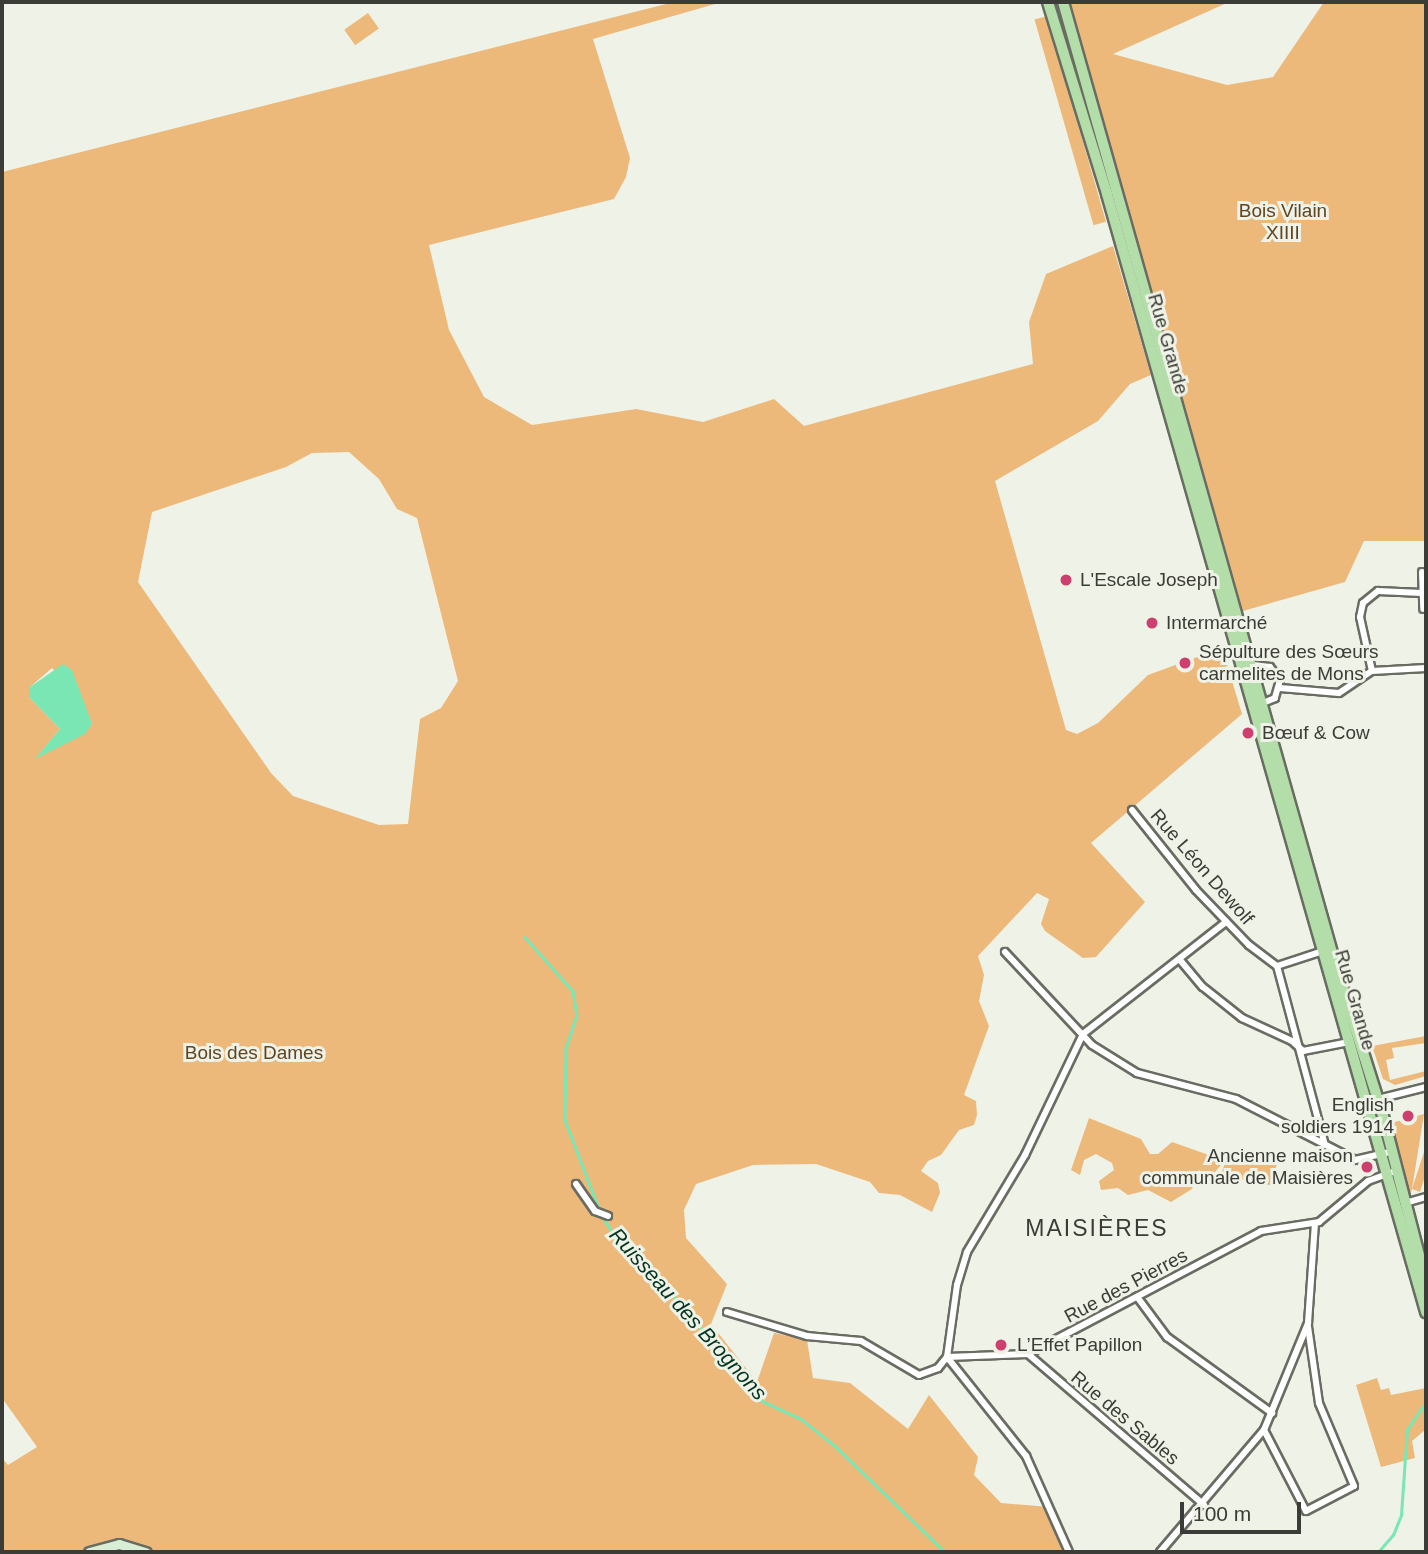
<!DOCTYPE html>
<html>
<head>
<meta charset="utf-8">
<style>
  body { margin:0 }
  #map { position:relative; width:1428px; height:1554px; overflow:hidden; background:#eff2e6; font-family:Arial,sans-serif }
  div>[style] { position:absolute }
  .green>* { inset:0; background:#ecb97b; transform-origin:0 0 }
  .water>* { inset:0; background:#79e6b4 }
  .stream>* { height:2.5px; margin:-1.25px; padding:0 1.25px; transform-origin:1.25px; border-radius:1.25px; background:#79e6b4 }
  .roads { filter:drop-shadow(2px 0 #696c62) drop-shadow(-2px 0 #696c62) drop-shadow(0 2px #696c62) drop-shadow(0 -2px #696c62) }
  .minor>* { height:6px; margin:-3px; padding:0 3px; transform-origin:3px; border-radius:3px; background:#fff }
  .secondary>* { height:9px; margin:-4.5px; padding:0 4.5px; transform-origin:4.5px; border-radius:4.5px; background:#d9eed4 }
  .primary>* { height:10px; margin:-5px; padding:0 5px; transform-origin:5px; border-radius:5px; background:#b3dda9 }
  .dots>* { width:19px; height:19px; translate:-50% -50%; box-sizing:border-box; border:4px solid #eff2e6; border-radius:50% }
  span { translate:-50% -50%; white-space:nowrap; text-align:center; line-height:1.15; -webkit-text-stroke:6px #eff2e6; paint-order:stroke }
  .park-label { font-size:19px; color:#604523 }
  .street-label { font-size:19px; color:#3b3c37 }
  .poi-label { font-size:19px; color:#3b3c37 }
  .left { translate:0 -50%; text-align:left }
  .right { translate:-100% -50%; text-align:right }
  .water-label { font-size:21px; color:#013421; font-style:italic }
  .quarter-label { font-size:23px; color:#3b3c37; letter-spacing:2px }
  .frame { position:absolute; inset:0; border:4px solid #3b3c37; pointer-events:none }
  .scale { position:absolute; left:1180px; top:1502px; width:121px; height:32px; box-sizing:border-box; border:4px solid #3b3c37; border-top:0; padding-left:9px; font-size:21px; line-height:24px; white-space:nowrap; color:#3b3c37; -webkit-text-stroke:5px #eff2e6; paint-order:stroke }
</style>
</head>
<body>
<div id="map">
  <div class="green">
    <i style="clip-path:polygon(evenodd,674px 2px,722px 2px,593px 39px,630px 158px,626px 177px,614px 199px,429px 245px,449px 330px,484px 397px,532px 425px,636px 409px,703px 422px,774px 399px,804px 426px,1033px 364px,1029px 322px,1046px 274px,1113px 246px,1151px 375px,1130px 384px,1098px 421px,995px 481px,1066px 730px,1077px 734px,1098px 723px,1148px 675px,1222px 648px,1242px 714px,1091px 843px,1145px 902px,1096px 957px,1083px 958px,1045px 931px,1041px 924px,1049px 899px,1037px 893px,978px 956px,984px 975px,979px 1001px,989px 1026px,964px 1095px,976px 1101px,977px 1115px,974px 1125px,959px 1130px,941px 1155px,928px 1161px,921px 1171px,938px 1183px,940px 1193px,932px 1212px,900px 1195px,879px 1193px,870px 1182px,816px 1164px,753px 1165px,696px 1184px,684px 1210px,686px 1238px,727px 1284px,711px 1324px,757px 1382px,774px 1333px,807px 1340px,813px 1378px,850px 1383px,908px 1429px,929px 1395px,978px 1457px,974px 1475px,1001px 1503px,1050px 1507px,1069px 1552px,2px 1552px,2px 1458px,8px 1465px,37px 1447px,2px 1398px,2px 172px,674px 2px,349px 452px,379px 479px,397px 509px,417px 518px,458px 681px,441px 708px,420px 719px,408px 824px,379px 825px,293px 796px,271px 773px,138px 582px,152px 512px,286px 467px,312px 453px,349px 452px,674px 2px,52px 668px,82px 700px,92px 724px,37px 757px,60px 729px,30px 698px,30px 687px,52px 668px)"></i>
    <i style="clip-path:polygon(1070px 2px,1229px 2px,1113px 54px,1227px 85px,1273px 77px,1324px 2px,1426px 2px,1426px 541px,1364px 541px,1345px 582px,1243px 611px)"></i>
    <i style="left:368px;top:13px;width:19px;height:29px;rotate:55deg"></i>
    <i style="left:1047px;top:16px;width:214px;height:13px;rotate:74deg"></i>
    <i style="clip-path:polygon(1426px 1036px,1426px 1043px,1392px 1048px,1394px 1058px,1386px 1060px,1390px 1080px,1426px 1071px,1426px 1076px,1395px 1085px,1383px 1079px,1372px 1046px)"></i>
    <i style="clip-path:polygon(1424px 1114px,1412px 1189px,1426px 1146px,1426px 1173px,1420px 1192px,1412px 1189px,1410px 1196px,1391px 1123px)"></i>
    <i style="clip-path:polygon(1089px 1118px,1141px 1139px,1150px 1154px,1158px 1154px,1172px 1142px,1220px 1159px,1222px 1164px,1215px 1172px,1204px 1174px,1199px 1170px,1192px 1189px,1171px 1202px,1148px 1190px,1128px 1195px,1118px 1188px,1101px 1190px,1099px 1181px,1114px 1170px,1112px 1163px,1096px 1154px,1084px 1160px,1080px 1175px,1071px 1170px)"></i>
    <i style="clip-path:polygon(1258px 1150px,1278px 1161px,1270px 1185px,1220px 1176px,1229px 1153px,1248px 1164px)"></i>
    <i style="clip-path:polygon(1377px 1378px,1381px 1390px,1389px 1388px,1391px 1395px,1426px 1388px,1425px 1430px,1412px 1441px,1415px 1458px,1381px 1467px,1356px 1385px)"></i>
  </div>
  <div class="water">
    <i style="clip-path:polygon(63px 664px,72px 670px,92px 724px,85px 734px,35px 759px,60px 729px,30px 698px,30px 687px)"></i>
  </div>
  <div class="stream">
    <i style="left:525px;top:937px;width:72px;rotate:48.4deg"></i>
    <i style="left:573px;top:991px;width:24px;rotate:81deg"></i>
    <i style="left:577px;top:1015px;width:35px;rotate:108deg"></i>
    <i style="left:566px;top:1048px;width:72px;rotate:90.8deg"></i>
    <i style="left:565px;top:1120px;width:97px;rotate:69deg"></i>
    <i style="left:603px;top:1217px;width:34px;rotate:58deg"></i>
    <i style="left:621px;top:1246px;width:47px;rotate:39.8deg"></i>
    <i style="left:657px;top:1276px;width:163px;rotate:50deg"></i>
    <i style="left:762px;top:1401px;width:43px;rotate:24.8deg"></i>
    <i style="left:801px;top:1419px;width:43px;rotate:38.5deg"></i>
    <i style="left:835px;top:1446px;width:153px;rotate:43.9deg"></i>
    <i style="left:1378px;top:1552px;width:23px;rotate:-49deg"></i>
    <i style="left:1393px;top:1535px;width:22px;rotate:-68deg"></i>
    <i style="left:1401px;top:1515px;width:85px;rotate:-86deg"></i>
    <i style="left:1407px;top:1430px;width:34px;rotate:-56deg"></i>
  </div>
  <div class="roads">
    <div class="minor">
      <i style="left:1422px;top:572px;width:37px;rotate:88deg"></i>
      <i style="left:1253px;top:665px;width:17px;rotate:7deg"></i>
      <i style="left:1270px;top:667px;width:16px;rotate:52deg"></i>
      <i style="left:1280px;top:680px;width:19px;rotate:106deg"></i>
      <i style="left:1275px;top:698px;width:15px;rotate:157deg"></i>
      <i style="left:1372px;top:671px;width:55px;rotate:-102.5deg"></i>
      <i style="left:1360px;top:617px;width:14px;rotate:-78deg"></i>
      <i style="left:1363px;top:603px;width:19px;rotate:-39deg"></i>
      <i style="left:1378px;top:591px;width:44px;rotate:2.6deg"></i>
      <i style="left:1280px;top:688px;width:59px;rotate:4.8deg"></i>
      <i style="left:1339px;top:693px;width:40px;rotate:-34deg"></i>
      <i style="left:1372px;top:671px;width:54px;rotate:-3.2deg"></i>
      <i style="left:1132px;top:810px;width:102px;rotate:51.3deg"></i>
      <i style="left:1196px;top:890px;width:76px;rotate:46.1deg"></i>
      <i style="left:1249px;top:945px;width:35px;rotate:37deg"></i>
      <i style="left:1277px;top:966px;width:48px;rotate:-18.1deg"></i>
      <i style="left:1005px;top:952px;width:127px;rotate:46.9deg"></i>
      <i style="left:1092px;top:1045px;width:53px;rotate:31.9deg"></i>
      <i style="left:1137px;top:1073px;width:102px;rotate:14.7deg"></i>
      <i style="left:1236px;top:1099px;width:134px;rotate:27.1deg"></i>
      <i style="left:1355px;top:1160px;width:39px;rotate:-13deg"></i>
      <i style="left:1180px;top:960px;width:35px;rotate:50deg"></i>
      <i style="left:1203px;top:987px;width:50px;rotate:38.5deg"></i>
      <i style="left:1242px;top:1018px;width:55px;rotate:24.7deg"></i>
      <i style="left:1292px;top:1041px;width:15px;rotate:42deg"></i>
      <i style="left:1303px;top:1051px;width:47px;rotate:-11.1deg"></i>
      <i style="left:1277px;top:966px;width:185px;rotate:75deg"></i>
      <i style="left:1366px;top:1102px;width:62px;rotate:-14deg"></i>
      <i style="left:576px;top:1184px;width:33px;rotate:55deg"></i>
      <i style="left:595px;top:1211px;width:14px;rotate:21deg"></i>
      <i style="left:1405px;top:1203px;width:22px;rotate:-16deg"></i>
      <i style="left:1138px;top:1298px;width:49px;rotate:53.4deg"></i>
      <i style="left:1167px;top:1337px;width:130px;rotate:35.9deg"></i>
      <i style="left:727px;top:1312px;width:84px;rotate:16.7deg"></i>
      <i style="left:807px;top:1336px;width:54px;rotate:5.3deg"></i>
      <i style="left:861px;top:1341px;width:67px;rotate:30.4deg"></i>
      <i style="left:919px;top:1375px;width:20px;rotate:-20deg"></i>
      <i style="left:938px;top:1368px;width:14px;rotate:-51deg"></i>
      <i style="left:947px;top:1357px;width:73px;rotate:-82.1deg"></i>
      <i style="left:957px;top:1285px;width:34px;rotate:-73deg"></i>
      <i style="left:967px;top:1252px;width:113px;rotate:-59.1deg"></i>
      <i style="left:1025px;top:1155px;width:134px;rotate:-64.4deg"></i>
      <i style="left:1083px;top:1034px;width:182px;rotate:-38.1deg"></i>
      <i style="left:1028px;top:1354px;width:232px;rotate:40.6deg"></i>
      <i style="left:947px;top:1357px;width:81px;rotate:-2.1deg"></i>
      <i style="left:1028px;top:1354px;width:263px;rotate:-27.8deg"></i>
      <i style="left:1261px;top:1231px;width:59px;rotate:-8.8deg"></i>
      <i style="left:1319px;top:1222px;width:64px;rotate:-39.9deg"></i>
      <i style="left:1368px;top:1181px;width:32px;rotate:-20deg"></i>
      <i style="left:947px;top:1357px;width:127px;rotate:51.4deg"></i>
      <i style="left:1026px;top:1456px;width:105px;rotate:65.9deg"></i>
      <i style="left:1264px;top:1430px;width:91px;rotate:62.6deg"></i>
      <i style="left:1306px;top:1511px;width:54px;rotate:-27.5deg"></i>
      <i style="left:1354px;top:1486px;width:90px;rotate:-112.9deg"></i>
      <i style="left:1319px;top:1403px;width:77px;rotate:-98.2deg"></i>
      <i style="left:1160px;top:1552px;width:160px;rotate:-49.6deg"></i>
      <i style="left:1264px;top:1430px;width:116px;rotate:-67.6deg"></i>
      <i style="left:1308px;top:1323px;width:100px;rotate:-86deg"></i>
    </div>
    <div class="secondary">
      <i style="left:89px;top:1552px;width:31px;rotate:-15deg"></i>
      <i style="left:119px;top:1544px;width:28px;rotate:17deg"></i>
    </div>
    <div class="primary">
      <i style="left:1048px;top:2px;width:201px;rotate:72.9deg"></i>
      <i style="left:1107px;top:194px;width:1163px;rotate:74.07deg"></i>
      <i style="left:1063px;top:2px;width:1006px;rotate:74.2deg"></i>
      <i style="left:1337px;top:970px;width:153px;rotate:72.5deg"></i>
      <i style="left:1383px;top:1116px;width:171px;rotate:75.5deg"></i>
    </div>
  </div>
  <div class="dots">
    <i style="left:1066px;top:580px;background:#cc3f6f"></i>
    <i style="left:1152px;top:623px;background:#cc3f6f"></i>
    <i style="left:1185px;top:663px;background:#cc3f6f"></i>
    <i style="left:1248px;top:733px;background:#cc3f6f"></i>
    <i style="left:1408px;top:1116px;background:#cc3f6f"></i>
    <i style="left:1367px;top:1167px;background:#cc3f6f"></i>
    <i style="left:1001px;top:1345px;background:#cc3f6f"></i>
  </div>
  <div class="park-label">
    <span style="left:1283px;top:222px">Bois Vilain<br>XIIII</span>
    <span style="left:254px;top:1053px">Bois des Dames</span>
  </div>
  <div class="street-label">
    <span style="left:1168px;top:344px;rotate:74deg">Rue Grande</span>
    <span style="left:1202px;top:867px;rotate:49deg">Rue Léon Dewolf</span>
    <span style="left:1355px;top:1000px;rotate:74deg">Rue Grande</span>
    <span style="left:1126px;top:1286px;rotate:-28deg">Rue des Pierres</span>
    <span style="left:1125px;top:1418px;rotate:40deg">Rue des Sables</span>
  </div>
  <div class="poi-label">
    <span class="left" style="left:1080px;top:580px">L'Escale Joseph</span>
    <span class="left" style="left:1166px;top:623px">Intermarché</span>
    <span class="left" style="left:1199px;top:663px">Sépulture des Sœurs<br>carmelites de Mons</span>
    <span class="left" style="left:1262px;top:733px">Bœuf &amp; Cow</span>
    <span class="right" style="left:1394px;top:1116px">English<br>soldiers 1914</span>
    <span class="right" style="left:1353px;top:1167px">Ancienne maison<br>communale de Maisières</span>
    <span class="left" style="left:1017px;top:1345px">L’Effet Papillon</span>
  </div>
  <div class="water-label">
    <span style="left:688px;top:1314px;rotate:48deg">Ruisseau des Brognons</span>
  </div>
  <div class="quarter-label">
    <span style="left:1097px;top:1228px">MAISIÈRES</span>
  </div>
  <div class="frame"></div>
  <div class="scale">100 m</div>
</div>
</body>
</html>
